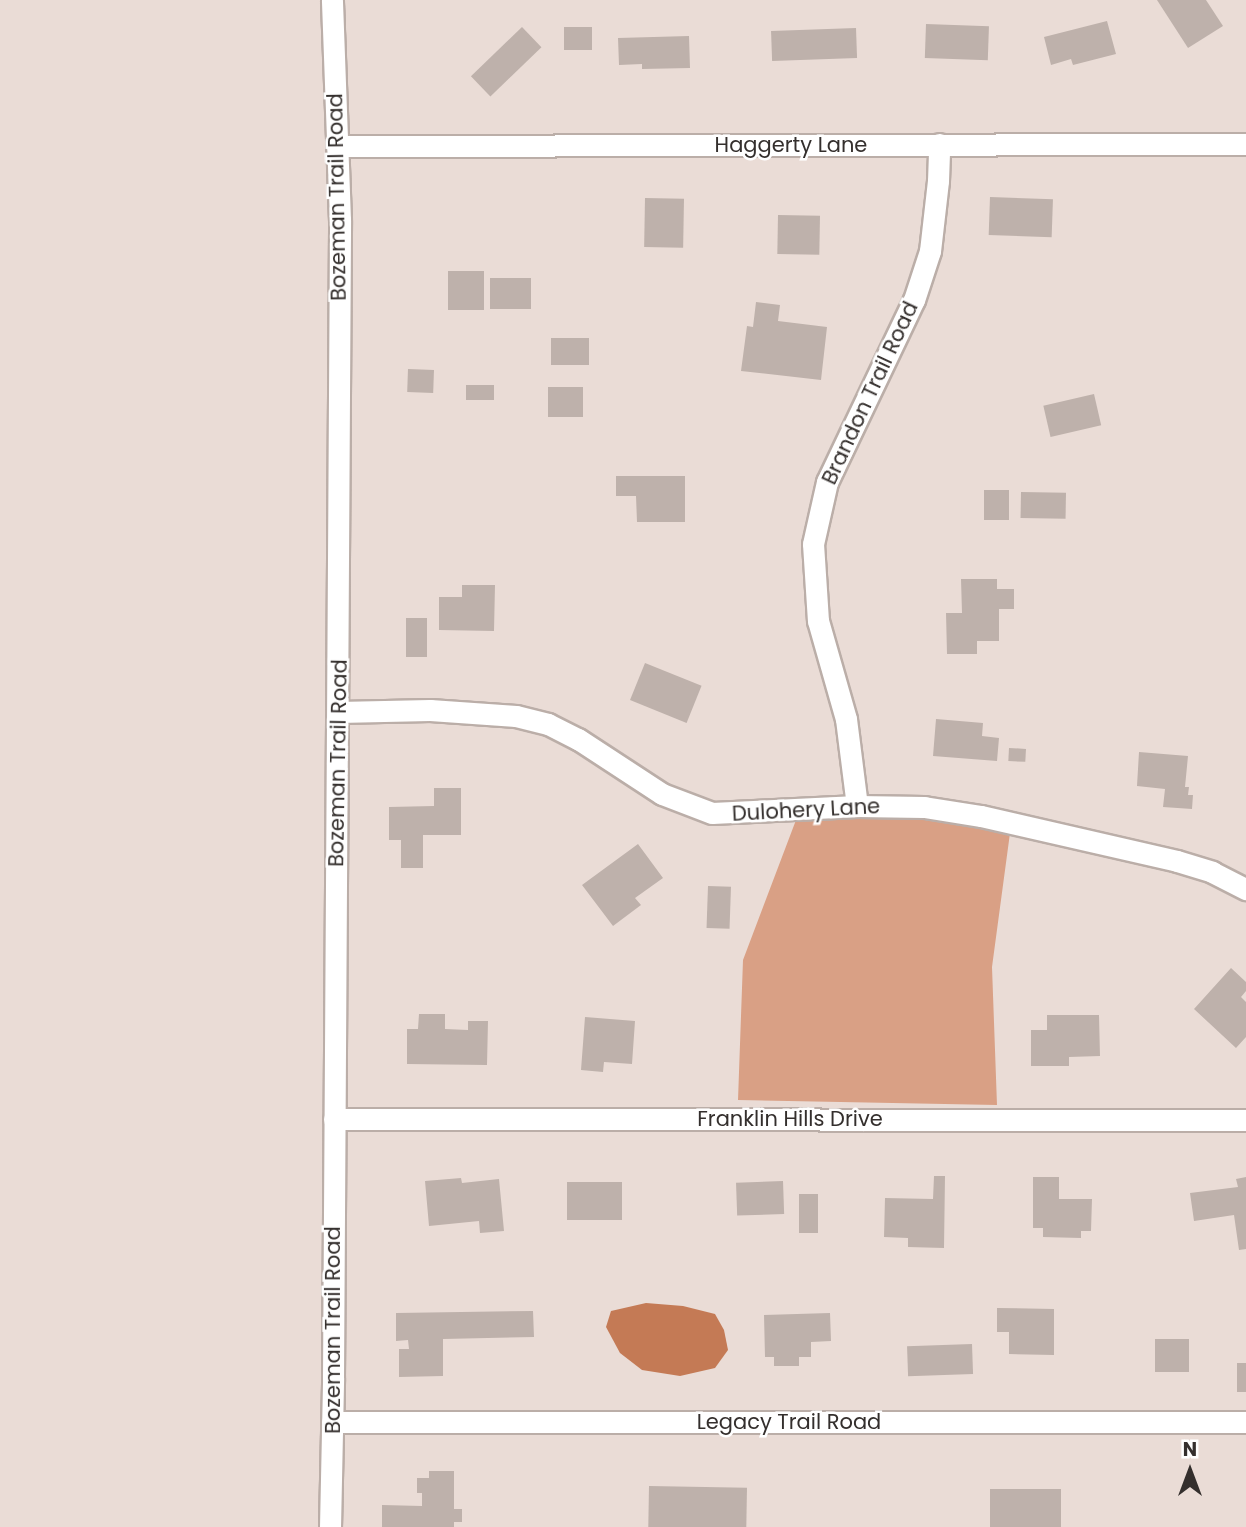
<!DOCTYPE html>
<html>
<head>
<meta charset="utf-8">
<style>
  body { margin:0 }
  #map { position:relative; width:1246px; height:1527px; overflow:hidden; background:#eadcd6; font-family:Poppins,sans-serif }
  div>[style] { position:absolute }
  .green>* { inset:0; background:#d9a085 }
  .water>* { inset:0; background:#c47a55 }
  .building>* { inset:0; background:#beb1ab; transform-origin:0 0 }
  .roads { filter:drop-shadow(2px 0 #bbaea8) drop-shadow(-2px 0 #bbaea8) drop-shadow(0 2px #bbaea8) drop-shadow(0 -2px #bbaea8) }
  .minor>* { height:21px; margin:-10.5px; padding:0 10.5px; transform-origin:10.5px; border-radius:10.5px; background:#fff }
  span { translate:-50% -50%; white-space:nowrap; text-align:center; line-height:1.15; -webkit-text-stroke:5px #fff; paint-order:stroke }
  .street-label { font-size:21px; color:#342f2d }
  .north { position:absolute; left:1155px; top:1436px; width:70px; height:70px; -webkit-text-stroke:5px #fff; paint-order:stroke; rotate:0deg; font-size:19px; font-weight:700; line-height:28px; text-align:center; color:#342f2d }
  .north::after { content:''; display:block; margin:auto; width:24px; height:32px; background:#342f2d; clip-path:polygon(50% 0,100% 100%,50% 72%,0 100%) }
</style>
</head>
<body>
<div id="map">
  <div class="green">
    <i style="clip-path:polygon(900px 816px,1010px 833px,992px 967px,997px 1105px,738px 1100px,743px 960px,796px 820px)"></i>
  </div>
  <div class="water">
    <i style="clip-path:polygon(646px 1303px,683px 1306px,715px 1314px,724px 1330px,728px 1350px,715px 1368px,680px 1376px,642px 1370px,620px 1353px,606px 1327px,611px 1311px)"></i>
  </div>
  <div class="building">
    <i style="clip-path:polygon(1157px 0,1206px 0,1223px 26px,1188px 48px)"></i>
    <i style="clip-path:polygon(1107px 21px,1116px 54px,1073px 65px,1071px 59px,1051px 65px,1044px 37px)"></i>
    <i style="left:926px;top:24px;width:63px;height:34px;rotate:2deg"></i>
    <i style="left:522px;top:27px;width:28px;height:71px;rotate:46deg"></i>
    <i style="left:564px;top:27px;width:28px;height:23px"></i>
    <i style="left:856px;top:28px;width:30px;height:85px;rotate:88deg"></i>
    <i style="clip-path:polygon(689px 36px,690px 68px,642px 69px,642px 64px,619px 65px,618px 38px)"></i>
    <i style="left:990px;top:197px;width:63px;height:38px;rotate:2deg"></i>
    <i style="left:645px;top:198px;width:39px;height:49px;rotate:1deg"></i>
    <i style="left:778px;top:215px;width:42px;height:39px;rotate:1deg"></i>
    <i style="left:448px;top:271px;width:36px;height:39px"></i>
    <i style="left:490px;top:278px;width:41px;height:31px"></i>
    <i style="clip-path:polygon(756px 302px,780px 305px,778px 321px,827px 327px,821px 380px,741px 371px,747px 326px,753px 327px)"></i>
    <i style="left:551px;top:338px;width:38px;height:27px"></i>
    <i style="left:408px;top:369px;width:26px;height:23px;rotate:2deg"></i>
    <i style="left:466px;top:385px;width:28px;height:15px"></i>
    <i style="left:548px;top:387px;width:35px;height:30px"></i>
    <i style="left:1094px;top:394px;width:32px;height:52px;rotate:77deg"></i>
    <i style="clip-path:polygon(616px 476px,685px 476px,685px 522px,637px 522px,636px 496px,616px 496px)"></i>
    <i style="left:984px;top:490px;width:25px;height:30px"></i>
    <i style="left:1021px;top:492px;width:45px;height:26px;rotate:1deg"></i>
    <i style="clip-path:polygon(961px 579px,997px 579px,997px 589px,1014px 589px,1014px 609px,999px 609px,999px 641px,977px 641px,977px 654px,947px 654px,946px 613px,962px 613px)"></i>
    <i style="clip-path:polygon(462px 585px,495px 585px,494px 631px,439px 630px,439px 597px,462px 597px)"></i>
    <i style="left:406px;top:618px;width:21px;height:39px"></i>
    <i style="left:645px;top:663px;width:61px;height:40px;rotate:22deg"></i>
    <i style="clip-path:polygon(936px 719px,983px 723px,982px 736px,999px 738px,997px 761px,933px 756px)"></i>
    <i style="left:1009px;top:748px;width:17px;height:13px;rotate:3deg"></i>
    <i style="clip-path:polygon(1139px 752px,1188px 756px,1185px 787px,1189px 787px,1188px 795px,1193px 795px,1192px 809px,1163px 807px,1165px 789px,1137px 786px)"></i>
    <i style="clip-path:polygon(434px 788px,461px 788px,461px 835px,423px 835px,423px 868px,401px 868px,401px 840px,389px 840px,389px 807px,434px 806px)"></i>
    <i style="clip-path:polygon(638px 844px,663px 878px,635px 898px,641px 905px,613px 926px,582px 885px)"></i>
    <i style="left:708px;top:886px;width:23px;height:42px;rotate:2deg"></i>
    <i style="clip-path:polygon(1231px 968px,1246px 982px,1246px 991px,1241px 997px,1246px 1002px,1246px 1037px,1236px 1048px,1194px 1009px)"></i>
    <i style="clip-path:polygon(419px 1014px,445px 1014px,445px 1029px,468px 1030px,468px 1021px,488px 1021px,487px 1065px,407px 1064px,407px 1029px,418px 1029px)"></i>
    <i style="clip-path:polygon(1047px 1015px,1099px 1015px,1100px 1056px,1069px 1057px,1069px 1066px,1031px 1066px,1031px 1030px,1047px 1030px)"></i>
    <i style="clip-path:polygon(585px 1017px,635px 1021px,632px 1064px,604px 1062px,603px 1072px,581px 1070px)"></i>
    <i style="clip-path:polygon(934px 1176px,945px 1176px,944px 1248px,908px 1247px,908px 1238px,884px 1237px,885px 1198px,933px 1199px)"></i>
    <i style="clip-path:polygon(1033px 1177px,1059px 1177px,1059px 1199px,1092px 1199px,1091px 1231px,1081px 1231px,1081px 1238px,1043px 1237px,1043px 1228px,1033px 1228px)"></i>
    <i style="clip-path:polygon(1246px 1177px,1246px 1249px,1239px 1250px,1234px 1215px,1194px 1221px,1190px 1193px,1238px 1187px,1236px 1179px)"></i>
    <i style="clip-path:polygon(461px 1178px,462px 1183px,499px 1179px,504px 1231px,480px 1233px,479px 1221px,429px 1226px,425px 1181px)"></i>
    <i style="left:783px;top:1181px;width:33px;height:47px;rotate:88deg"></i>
    <i style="left:567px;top:1182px;width:55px;height:38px"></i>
    <i style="left:799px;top:1194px;width:19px;height:39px"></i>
    <i style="clip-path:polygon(997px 1308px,1054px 1309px,1054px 1355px,1009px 1354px,1009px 1332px,997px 1332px)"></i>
    <i style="clip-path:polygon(533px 1311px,534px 1337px,443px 1339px,443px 1376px,399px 1377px,399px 1349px,409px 1349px,408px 1340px,396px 1341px,396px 1313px)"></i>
    <i style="clip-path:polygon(830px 1313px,831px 1341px,811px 1342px,811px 1357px,799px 1357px,799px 1366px,774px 1366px,774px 1357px,765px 1357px,764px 1315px)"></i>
    <i style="left:1155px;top:1339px;width:34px;height:33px"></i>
    <i style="left:972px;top:1344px;width:30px;height:65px;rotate:88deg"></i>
    <i style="left:1237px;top:1363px;width:9px;height:29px"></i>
    <i style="clip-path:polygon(429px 1471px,454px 1471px,454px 1509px,462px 1509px,462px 1522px,454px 1522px,454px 1527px,382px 1527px,382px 1505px,422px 1506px,422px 1493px,417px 1493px,417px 1478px,429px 1478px)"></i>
    <i style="left:649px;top:1486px;width:98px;height:41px;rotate:1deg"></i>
    <i style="left:990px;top:1489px;width:71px;height:38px"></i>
  </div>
  <div class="roads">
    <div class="minor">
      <i style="left:337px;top:146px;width:909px;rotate:-0.13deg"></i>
      <i style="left:338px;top:712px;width:92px;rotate:-1.2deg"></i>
      <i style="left:430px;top:710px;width:86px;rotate:4deg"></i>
      <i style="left:516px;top:716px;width:33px;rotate:14deg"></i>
      <i style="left:548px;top:724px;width:34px;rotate:27deg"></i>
      <i style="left:578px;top:739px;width:100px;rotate:33.2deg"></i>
      <i style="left:662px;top:794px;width:53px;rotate:20.8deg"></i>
      <i style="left:712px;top:813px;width:145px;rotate:-2.8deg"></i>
      <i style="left:857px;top:806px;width:67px;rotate:0.9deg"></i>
      <i style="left:924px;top:807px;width:58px;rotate:9deg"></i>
      <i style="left:981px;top:816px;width:201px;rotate:12.9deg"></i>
      <i style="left:1177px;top:861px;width:37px;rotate:17deg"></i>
      <i style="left:1212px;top:872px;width:38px;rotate:27deg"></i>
      <i style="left:857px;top:806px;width:88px;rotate:-97.2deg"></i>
      <i style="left:846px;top:719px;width:102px;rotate:-105.9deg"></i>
      <i style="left:818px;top:621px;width:77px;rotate:-93.7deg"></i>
      <i style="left:813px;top:544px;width:64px;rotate:-77.3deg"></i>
      <i style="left:827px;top:482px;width:202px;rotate:-64.5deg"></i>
      <i style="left:914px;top:300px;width:52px;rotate:-71.9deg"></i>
      <i style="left:930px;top:251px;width:70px;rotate:-83.5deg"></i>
      <i style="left:938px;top:181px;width:37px;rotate:-88deg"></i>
      <i style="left:334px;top:1119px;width:912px;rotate:0.06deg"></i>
      <i style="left:332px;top:1422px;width:914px"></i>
      <i style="left:330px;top:1527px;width:149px;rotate:-88.8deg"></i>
      <i style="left:333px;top:1378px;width:1158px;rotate:-89.65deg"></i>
      <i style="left:340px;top:220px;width:220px;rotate:-92.1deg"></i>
    </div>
  </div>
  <div class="street-label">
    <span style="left:791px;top:145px">Haggerty Lane</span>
    <span style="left:337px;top:197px;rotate:-91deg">Bozeman Trail Road</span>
    <span style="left:870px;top:393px;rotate:-65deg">Brandon Trail Road</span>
    <span style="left:338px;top:763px;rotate:-89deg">Bozeman Trail Road</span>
    <span style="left:806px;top:810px;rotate:-3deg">Dulohery Lane</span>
    <span style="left:790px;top:1119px">Franklin Hills Drive</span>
    <span style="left:333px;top:1330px;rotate:-90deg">Bozeman Trail Road</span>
    <span style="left:789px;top:1422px">Legacy Trail Road</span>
  </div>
  <div class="north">N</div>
</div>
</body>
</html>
